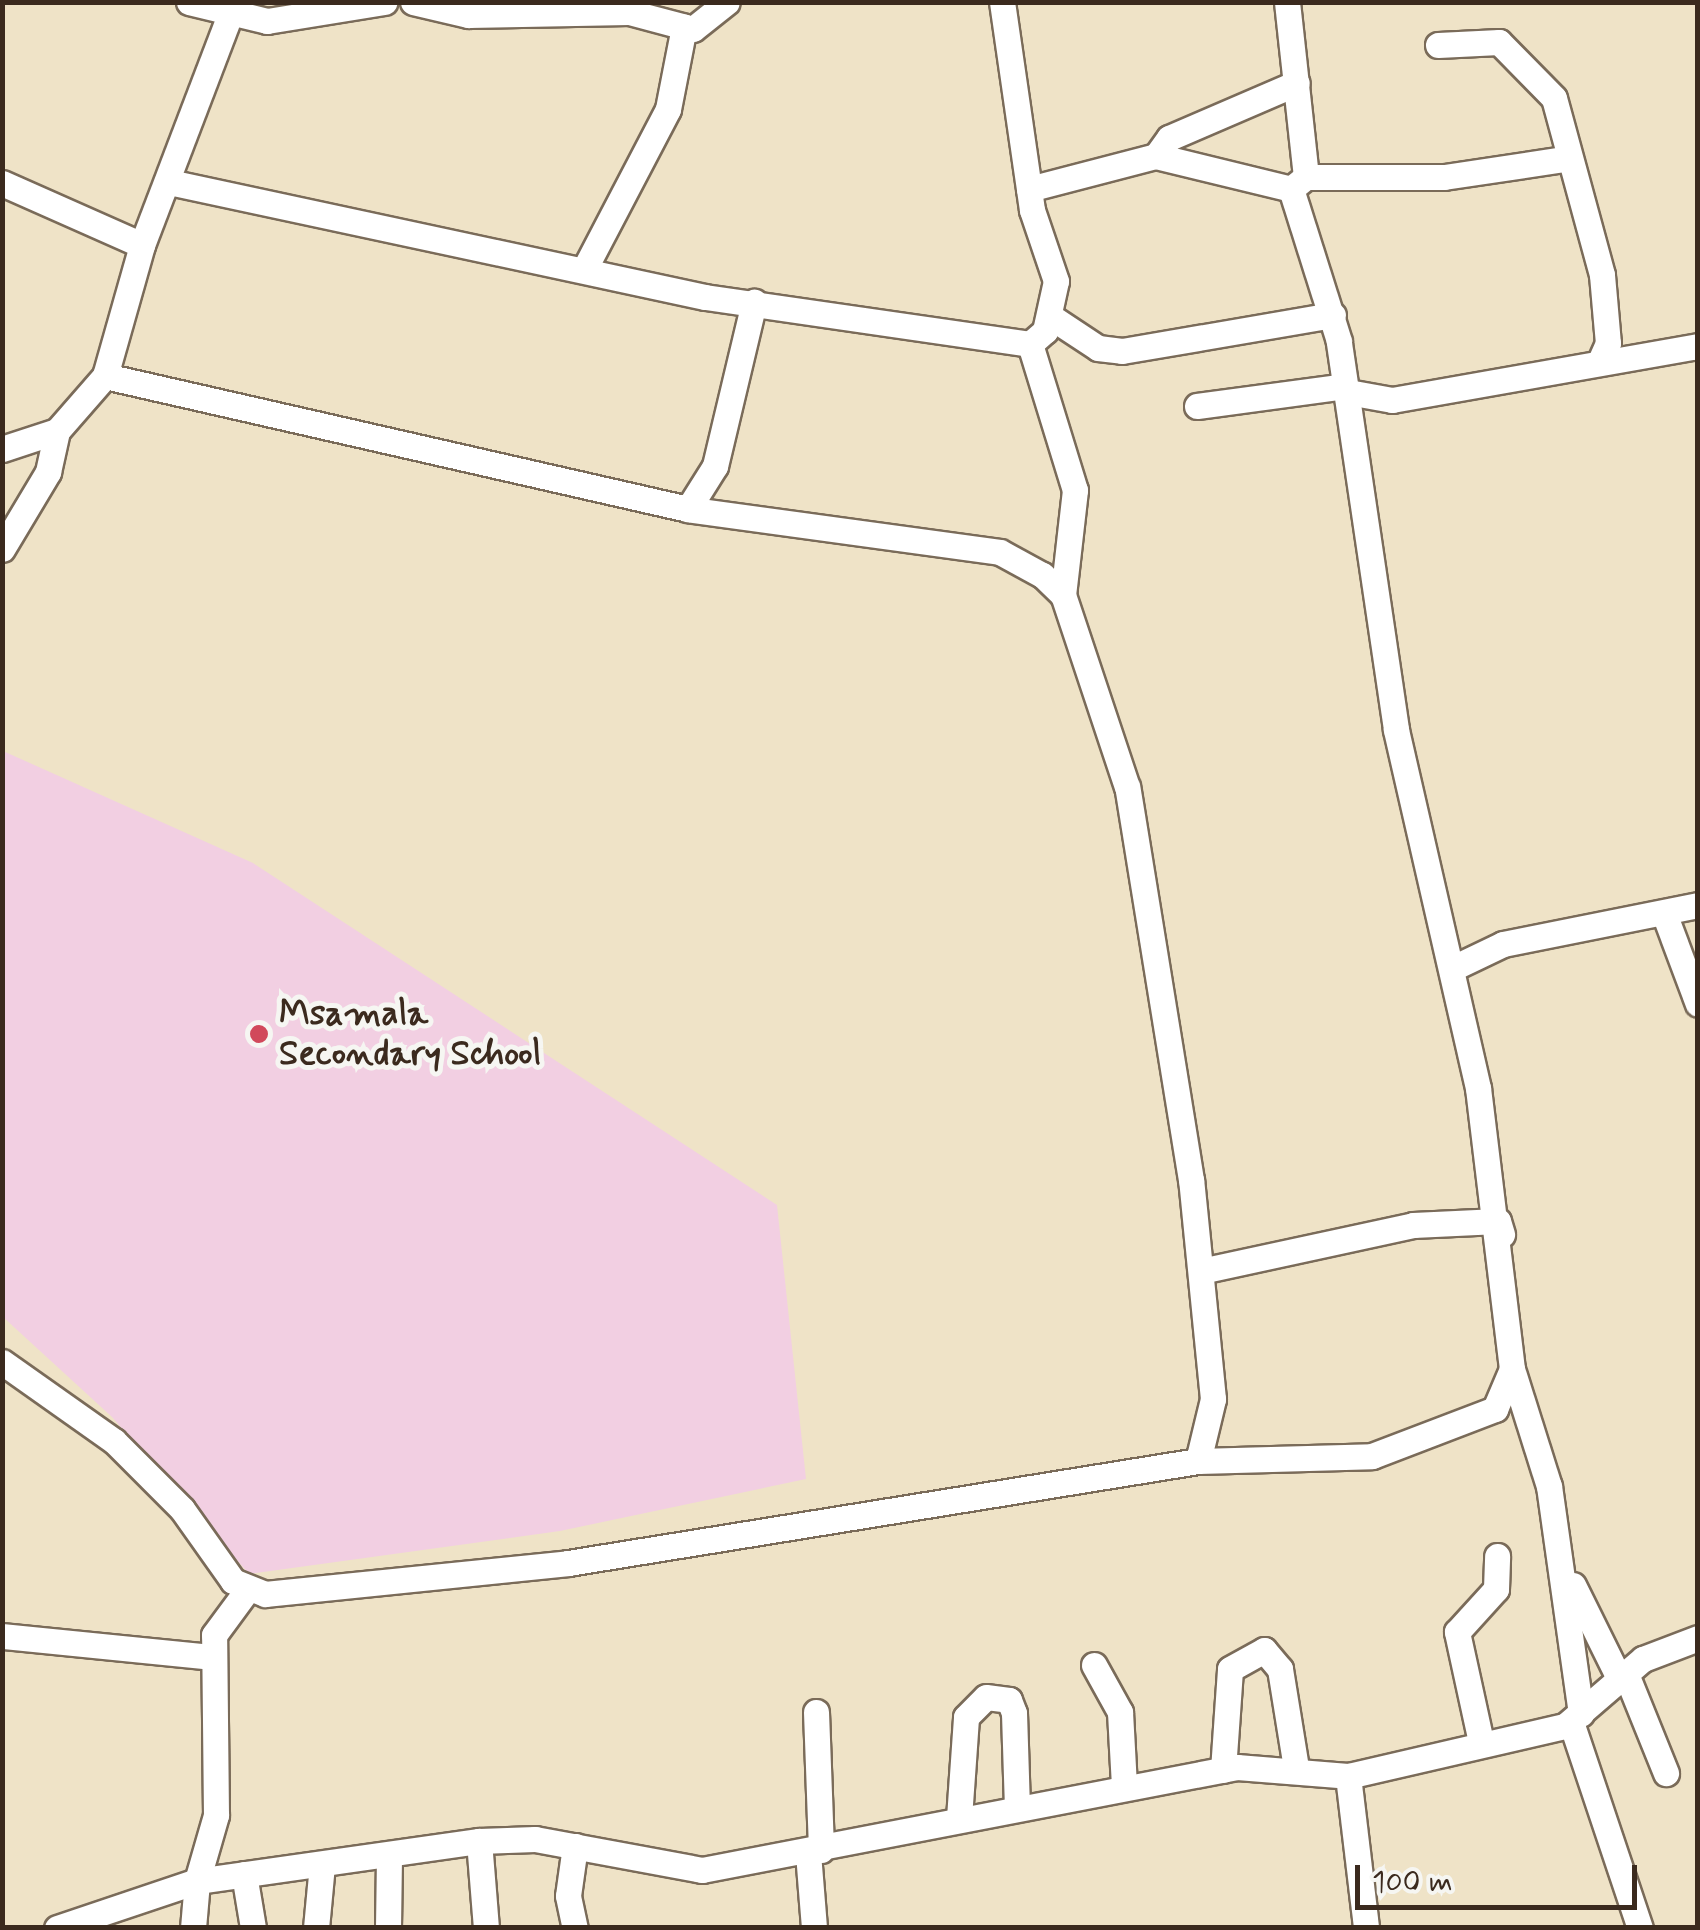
<!DOCTYPE html>
<html>
<head>
<meta charset="utf-8">
<style>
  body { margin:0 }
  #map { position:relative; width:1700px; height:1930px; overflow:hidden; background:#efe3c7; font-family:Mynerve,sans-serif }
  div>[style] { position:absolute }
  .built>* { inset:0; background:#f2cfe2 }
  .roads { filter:drop-shadow(2px 0 #7a6b59) drop-shadow(-2px 0 #7a6b59) drop-shadow(0 2px #7a6b59) drop-shadow(0 -2px #7a6b59) }
  .minor>* { height:25px; margin:-12.5px; padding:0 12.5px; transform-origin:12.5px; border-radius:12.5px; background:#fff }
  .dots>* { width:28px; height:28px; translate:-50% -50%; box-sizing:border-box; border:5px solid #f6f6f2; border-radius:50% }
  span { translate:-50% -50%; white-space:nowrap; text-align:center; line-height:1.15; -webkit-text-stroke:10px #f6f6f2; paint-order:stroke }
  .poi-label { font-size:35px; color:#3b2a1e; font-weight:700 }
  .left { translate:0 -50%; text-align:left }
  .frame { position:absolute; inset:0; border:5px solid #3b2a1e; pointer-events:none }
  .scale { position:absolute; left:1355px; top:1865px; width:282px; height:45px; box-sizing:border-box; border:5px solid #3b2a1e; border-top:0; padding-left:12px; font-size:30px; line-height:35px; white-space:nowrap; color:#3b2a1e; -webkit-text-stroke:8px #f6f6f2; paint-order:stroke }
</style>
</head>
<body>
<div id="map">
  <div class="built">
    <i style="clip-path:polygon(3px 751px,253px 863px,777px 1205px,806px 1479px,560px 1531px,249px 1574px,112px 1417px,3px 1317px)"></i>
  </div>
  <div class="roads">
    <div class="minor">
      <i style="left:189px;top:2px;width:80px;rotate:13.7deg"></i>
      <i style="left:267px;top:21px;width:119px;rotate:-9.2deg"></i>
      <i style="left:413px;top:2px;width:57px;rotate:13.3deg"></i>
      <i style="left:468px;top:15px;width:161px;rotate:-1.1deg"></i>
      <i style="left:629px;top:12px;width:66px;rotate:14.9deg"></i>
      <i style="left:693px;top:29px;width:43px;rotate:-38.5deg"></i>
      <i style="left:1287px;top:2px;width:176px;rotate:83.8deg"></i>
      <i style="left:1438px;top:45px;width:61px;rotate:-2.8deg"></i>
      <i style="left:1499px;top:42px;width:78px;rotate:45.5deg"></i>
      <i style="left:1554px;top:98px;width:183px;rotate:74.8deg"></i>
      <i style="left:1602px;top:275px;width:68px;rotate:85deg"></i>
      <i style="left:1608px;top:343px;width:20px;rotate:114deg"></i>
      <i style="left:1156px;top:156px;width:22px;rotate:-54deg"></i>
      <i style="left:1169px;top:138px;width:139px;rotate:-23.3deg"></i>
      <i style="left:169px;top:182px;width:548px;rotate:12.11deg"></i>
      <i style="left:705px;top:297px;width:328px;rotate:8.2deg"></i>
      <i style="left:1030px;top:344px;width:20px;rotate:-41deg"></i>
      <i style="left:1045px;top:331px;width:51px;rotate:-77.6deg"></i>
      <i style="left:1056px;top:281px;width:75px;rotate:-108.7deg"></i>
      <i style="left:1032px;top:210px;width:210px;rotate:-98.2deg"></i>
      <i style="left:2px;top:183px;width:153px;rotate:23.9deg"></i>
      <i style="left:1029px;top:189px;width:131px;rotate:-14.6deg"></i>
      <i style="left:1156px;top:156px;width:139px;rotate:13.7deg"></i>
      <i style="left:1291px;top:189px;width:19px;rotate:-39deg"></i>
      <i style="left:1306px;top:177px;width:138px"></i>
      <i style="left:1444px;top:177px;width:122px;rotate:-8.5deg"></i>
      <i style="left:585px;top:268px;width:179px;rotate:-62.4deg"></i>
      <i style="left:668px;top:109px;width:84px;rotate:-79deg"></i>
      <i style="left:1051px;top:317px;width:56px;rotate:33.4deg"></i>
      <i style="left:1098px;top:348px;width:24px;rotate:7deg"></i>
      <i style="left:1122px;top:351px;width:214px;rotate:-9.7deg"></i>
      <i style="left:1030px;top:344px;width:153px;rotate:72.9deg"></i>
      <i style="left:1075px;top:490px;width:106px;rotate:96.5deg"></i>
      <i style="left:1348px;top:392px;width:45px;rotate:10.3deg"></i>
      <i style="left:1392px;top:400px;width:311px;rotate:-10deg"></i>
      <i style="left:1197px;top:406px;width:149px;rotate:-7.7deg"></i>
      <i style="left:2px;top:449px;width:58px;rotate:-18.1deg"></i>
      <i style="left:57px;top:431px;width:73px;rotate:-48.9deg"></i>
      <i style="left:105px;top:376px;width:136px;rotate:-74.2deg"></i>
      <i style="left:142px;top:245px;width:260px;rotate:-69.1deg"></i>
      <i style="left:688px;top:509px;width:51px;rotate:-57.9deg"></i>
      <i style="left:715px;top:466px;width:169px;rotate:-76.6deg"></i>
      <i style="left:2px;top:549px;width:90px;rotate:-59.1deg"></i>
      <i style="left:48px;top:472px;width:42px;rotate:-77.6deg"></i>
      <i style="left:1664px;top:913px;width:97px;rotate:69.5deg"></i>
      <i style="left:1453px;top:968px;width:55px;rotate:-25.6deg"></i>
      <i style="left:1503px;top:944px;width:199px;rotate:-11.3deg"></i>
      <i style="left:1201px;top:1271px;width:217px;rotate:-12.2deg"></i>
      <i style="left:1413px;top:1225px;width:85px;rotate:-2.7deg"></i>
      <i style="left:1498px;top:1221px;width:14px;rotate:73deg"></i>
      <i style="left:2px;top:1362px;width:137px;rotate:35.2deg"></i>
      <i style="left:114px;top:1441px;width:96px;rotate:45deg"></i>
      <i style="left:182px;top:1509px;width:88px;rotate:54.7deg"></i>
      <i style="left:233px;top:1581px;width:35px;rotate:22deg"></i>
      <i style="left:265px;top:1594px;width:305px;rotate:-5.8deg"></i>
      <i style="left:568px;top:1563px;width:638px;rotate:-9.2deg"></i>
      <i style="left:1198px;top:1461px;width:64px;rotate:-76.4deg"></i>
      <i style="left:1213px;top:1399px;width:220px;rotate:-95.7deg"></i>
      <i style="left:1191px;top:1180px;width:398px;rotate:-99.2deg"></i>
      <i style="left:1127px;top:787px;width:202px;rotate:-108.4deg"></i>
      <i style="left:1063px;top:595px;width:29px;rotate:-136deg"></i>
      <i style="left:1042px;top:575px;width:48px;rotate:-151.3deg"></i>
      <i style="left:1000px;top:552px;width:315px;rotate:-172.2deg"></i>
      <i style="left:688px;top:509px;width:598px;rotate:-167.15deg"></i>
      <i style="left:1512px;top:1369px;width:123px;rotate:72.5deg"></i>
      <i style="left:1549px;top:1486px;width:230px;rotate:82deg"></i>
      <i style="left:1198px;top:1461px;width:174px;rotate:-1.6deg"></i>
      <i style="left:1372px;top:1456px;width:132px;rotate:-20.9deg"></i>
      <i style="left:1495px;top:1409px;width:43px;rotate:-67deg"></i>
      <i style="left:1512px;top:1369px;width:283px;rotate:-96.9deg"></i>
      <i style="left:1478px;top:1088px;width:368px;rotate:-102.9deg"></i>
      <i style="left:1396px;top:729px;width:392px;rotate:-98.4deg"></i>
      <i style="left:1339px;top:341px;width:159px;rotate:-107.5deg"></i>
      <i style="left:1573px;top:1585px;width:106px;rotate:63.7deg"></i>
      <i style="left:2px;top:1636px;width:210px;rotate:5.7deg"></i>
      <i style="left:1094px;top:1665px;width:54px;rotate:61deg"></i>
      <i style="left:1120px;top:1712px;width:75px;rotate:86.9deg"></i>
      <i style="left:1626px;top:1674px;width:107px;rotate:68deg"></i>
      <i style="left:816px;top:1712px;width:138px;rotate:87.9deg"></i>
      <i style="left:1571px;top:1722px;width:217px;rotate:71.5deg"></i>
      <i style="left:1481px;top:1742px;width:113px;rotate:-102.3deg"></i>
      <i style="left:1457px;top:1632px;width:58px;rotate:-47.8deg"></i>
      <i style="left:1496px;top:1589px;width:33px;rotate:-88deg"></i>
      <i style="left:1223px;top:1770px;width:101px;rotate:-86deg"></i>
      <i style="left:1230px;top:1669px;width:39px;rotate:-29deg"></i>
      <i style="left:1264px;top:1650px;width:25px;rotate:50deg"></i>
      <i style="left:1280px;top:1669px;width:100px;rotate:80.8deg"></i>
      <i style="left:1348px;top:1776px;width:153px;rotate:83.2deg"></i>
      <i style="left:959px;top:1818px;width:101px;rotate:-86deg"></i>
      <i style="left:966px;top:1717px;width:28px;rotate:-45deg"></i>
      <i style="left:986px;top:1697px;width:23px;rotate:7deg"></i>
      <i style="left:1009px;top:1700px;width:14px;rotate:69deg"></i>
      <i style="left:1014px;top:1713px;width:94px;rotate:88.2deg"></i>
      <i style="left:479px;top:1841px;width:87px;rotate:85.4deg"></i>
      <i style="left:575px;top:1846px;width:50px;rotate:98deg"></i>
      <i style="left:568px;top:1896px;width:33px;rotate:78deg"></i>
      <i style="left:808px;top:1853px;width:75px;rotate:85.4deg"></i>
      <i style="left:244px;top:1874px;width:55px;rotate:80.5deg"></i>
      <i style="left:57px;top:1928px;width:148px;rotate:-18.6deg"></i>
      <i style="left:197px;top:1881px;width:69px;rotate:-73.9deg"></i>
      <i style="left:216px;top:1815px;width:180px;rotate:-90.6deg"></i>
      <i style="left:214px;top:1635px;width:52px;rotate:-53.6deg"></i>
      <i style="left:193px;top:1928px;width:47px;rotate:-85.1deg"></i>
      <i style="left:197px;top:1881px;width:285px;rotate:-8.1deg"></i>
      <i style="left:479px;top:1841px;width:56px;rotate:-2deg"></i>
      <i style="left:535px;top:1839px;width:170px;rotate:10.5deg"></i>
      <i style="left:702px;top:1870px;width:545px;rotate:-10.9deg"></i>
      <i style="left:1237px;top:1767px;width:111px;rotate:4.6deg"></i>
      <i style="left:1348px;top:1776px;width:223px;rotate:-13deg"></i>
      <i style="left:1565px;top:1726px;width:103px;rotate:-40.7deg"></i>
      <i style="left:1643px;top:1659px;width:59px;rotate:-20.9deg"></i>
      <i style="left:316px;top:1928px;width:64px;rotate:-84.6deg"></i>
      <i style="left:388px;top:1928px;width:73px;rotate:-89.2deg"></i>
    </div>
  </div>
  <div class="dots">
    <i style="left:259px;top:1034px;background:#d1495b"></i>
  </div>
  <div class="poi-label">
    <span class="left" style="left:279px;top:1034px">Msamala<br>Secondary School</span>
  </div>
  <div class="frame"></div>
  <div class="scale">100 m</div>
</div>
</body>
</html>
